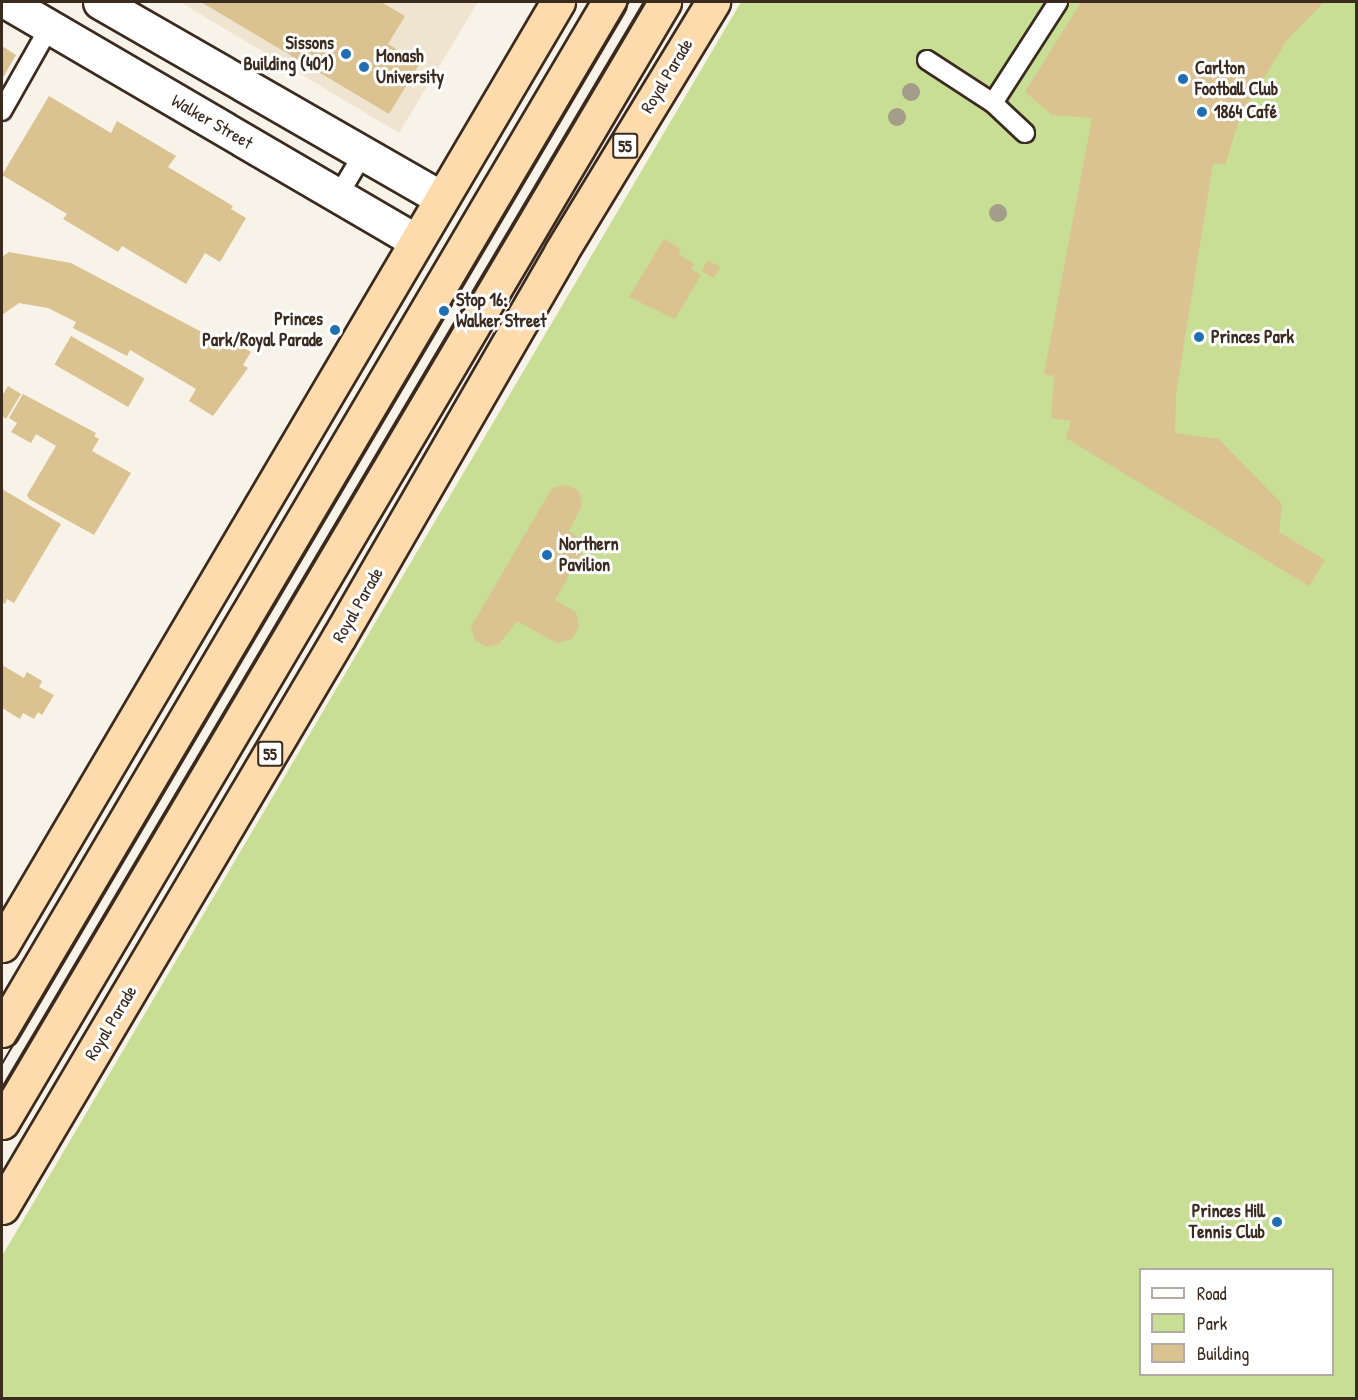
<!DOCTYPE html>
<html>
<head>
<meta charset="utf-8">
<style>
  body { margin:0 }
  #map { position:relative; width:1358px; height:1400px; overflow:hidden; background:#f8f3e9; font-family:"Patrick Hand",sans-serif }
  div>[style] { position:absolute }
  .built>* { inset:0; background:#efe4cf }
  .green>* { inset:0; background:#c7de94 }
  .building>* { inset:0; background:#dac291; transform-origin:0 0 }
  .roads { filter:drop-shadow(2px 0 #3b2a1e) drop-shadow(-2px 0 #3b2a1e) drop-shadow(0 2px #3b2a1e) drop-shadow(0 -2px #3b2a1e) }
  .lane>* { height:18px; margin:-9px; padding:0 9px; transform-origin:9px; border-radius:9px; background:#fff }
  .street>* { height:33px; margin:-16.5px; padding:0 16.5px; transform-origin:16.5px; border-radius:16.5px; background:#fff }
  .highway>* { height:33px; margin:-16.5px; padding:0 16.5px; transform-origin:16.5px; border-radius:16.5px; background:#fedbac }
  .tram>* { height:1.5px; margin:-0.75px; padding:0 0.75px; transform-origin:0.75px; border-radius:0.75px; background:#3b2a1e }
  .trees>* { width:18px; height:18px; margin:-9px; border-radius:50%; background:#a39d8a }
  .dots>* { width:16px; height:16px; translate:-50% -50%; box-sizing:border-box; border:3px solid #fff; border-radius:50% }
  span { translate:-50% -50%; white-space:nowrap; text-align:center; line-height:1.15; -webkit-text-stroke:6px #fff; paint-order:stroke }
  .shield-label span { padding:2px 4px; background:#fff; border:2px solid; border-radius:4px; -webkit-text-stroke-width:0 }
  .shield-label { font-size:16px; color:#3b2a1e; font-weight:700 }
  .poi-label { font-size:18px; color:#3b2a1e; font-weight:700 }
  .right { translate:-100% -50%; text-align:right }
  .left { translate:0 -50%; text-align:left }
  .street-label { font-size:18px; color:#3b2a1e }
  .frame { position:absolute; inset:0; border:3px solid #3b2a1e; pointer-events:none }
  .legend { position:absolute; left:1139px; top:1268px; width:195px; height:108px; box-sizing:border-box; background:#fff; border:2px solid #b1aaa5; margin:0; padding:8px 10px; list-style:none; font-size:18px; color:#3b2a1e }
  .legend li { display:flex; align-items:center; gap:12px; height:30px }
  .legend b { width:30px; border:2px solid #b1aaa5 }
</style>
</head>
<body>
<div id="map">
  <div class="built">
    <i style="clip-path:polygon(180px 2px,478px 2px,399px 133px)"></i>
  </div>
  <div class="green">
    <i style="clip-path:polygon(evenodd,741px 2px,1356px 2px,1356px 1398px,2px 1398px,2px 1256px,741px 2px,1140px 1270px,1332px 1270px,1332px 1374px,1140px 1374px,1140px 1270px)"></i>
  </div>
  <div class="building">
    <i style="clip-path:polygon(201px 2px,381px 2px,405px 16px,388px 44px,420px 63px,389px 114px)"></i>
    <i style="clip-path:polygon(1081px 2px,1324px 2px,1287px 40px,1256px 91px,1240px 117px,1225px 165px,1213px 163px,1176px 394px,1175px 433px,1219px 439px,1282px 504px,1279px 532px,1325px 560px,1309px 586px,1066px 438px,1071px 421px,1051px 418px,1054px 376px,1044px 374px,1092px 118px,1052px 115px,1025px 92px)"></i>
    <i style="clip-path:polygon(2px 46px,16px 55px,2px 79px)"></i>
    <i style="clip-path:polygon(49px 96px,111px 133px,117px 121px,176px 156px,168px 167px,233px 206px,231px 209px,246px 218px,220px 262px,205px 253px,186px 284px,122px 246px,118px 252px,63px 219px,67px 214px,2px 175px)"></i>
    <i style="clip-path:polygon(664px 239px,681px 249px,678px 254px,694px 264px,691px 269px,701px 275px,675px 319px,629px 297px)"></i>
    <i style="clip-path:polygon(9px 252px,71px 263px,215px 339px,219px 333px,251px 352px,243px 365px,248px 368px,213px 416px,189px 401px,196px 389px,130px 350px,127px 356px,73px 328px,76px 322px,48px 308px,19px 303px,2px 315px,2px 257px)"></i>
    <i style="left:708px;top:260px;width:14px;height:13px;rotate:30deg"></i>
    <i style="left:71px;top:336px;width:85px;height:33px;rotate:30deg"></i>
    <i style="clip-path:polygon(8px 386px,21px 394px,6px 419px,2px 416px,2px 396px)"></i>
    <i style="clip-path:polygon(23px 394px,96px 433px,94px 436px,99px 439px,92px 451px,131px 473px,94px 535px,29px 499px,27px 495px,56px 446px,36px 434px,31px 443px,11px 432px,17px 423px,9px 418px)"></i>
    <i style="clip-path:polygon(567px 485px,579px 491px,582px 505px,569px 531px,587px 543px,555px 600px,576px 612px,579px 626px,572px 639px,557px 643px,517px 621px,499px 644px,486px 647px,475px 640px,471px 627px,552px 488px)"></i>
    <i style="clip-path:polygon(2px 489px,61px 524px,14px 603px,7px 599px,5px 604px,2px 602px)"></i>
    <i style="clip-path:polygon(2px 665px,24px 678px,27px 672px,42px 681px,39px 687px,54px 695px,42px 715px,38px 712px,34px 719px,23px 713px,20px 719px,2px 708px)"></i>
  </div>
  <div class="roads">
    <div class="lane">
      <i style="left:927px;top:60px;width:79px;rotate:33.1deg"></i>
      <i style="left:993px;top:103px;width:44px;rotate:43.2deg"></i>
      <i style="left:993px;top:103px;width:120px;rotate:-57.2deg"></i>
      <i style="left:2px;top:111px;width:98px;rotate:-60.5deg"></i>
      <i style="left:338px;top:196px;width:49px;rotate:-59.2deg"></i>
    </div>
    <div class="street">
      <i style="left:7px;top:2px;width:474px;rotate:30.3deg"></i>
      <i style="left:100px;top:2px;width:393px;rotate:29.9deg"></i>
    </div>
    <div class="highway">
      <i style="left:2px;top:945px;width:1095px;rotate:-59.48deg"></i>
      <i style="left:2px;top:1030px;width:1194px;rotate:-59.44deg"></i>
      <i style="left:2px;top:1122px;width:1301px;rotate:-59.41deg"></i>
      <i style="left:2px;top:1207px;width:662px;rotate:-59.41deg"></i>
      <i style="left:339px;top:637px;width:444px;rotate:-60deg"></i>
      <i style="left:561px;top:252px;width:293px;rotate:-58.7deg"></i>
    </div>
  </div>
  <div class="tram">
    <i style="left:2px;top:1064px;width:1233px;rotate:-59.44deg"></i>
    <i style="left:2px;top:1091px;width:1265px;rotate:-59.4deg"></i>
  </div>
  <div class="trees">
    <i style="left:911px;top:92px"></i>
    <i style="left:897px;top:117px"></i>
    <i style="left:998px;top:213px"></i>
  </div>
  <div class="dots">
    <i style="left:346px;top:54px;background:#1f6fb2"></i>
    <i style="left:364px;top:67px;background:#1f6fb2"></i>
    <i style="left:1183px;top:79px;background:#1f6fb2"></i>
    <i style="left:1202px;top:112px;background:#1f6fb2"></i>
    <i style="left:444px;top:311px;background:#1f6fb2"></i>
    <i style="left:335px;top:330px;background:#1f6fb2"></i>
    <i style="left:1199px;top:337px;background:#1f6fb2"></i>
    <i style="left:547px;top:555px;background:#1f6fb2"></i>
    <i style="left:1277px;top:1222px;background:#1f6fb2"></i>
  </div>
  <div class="shield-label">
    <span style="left:625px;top:146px">55</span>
    <span style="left:270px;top:754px">55</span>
  </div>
  <div class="poi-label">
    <span class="right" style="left:334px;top:54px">Sissons<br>Building (401)</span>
    <span class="left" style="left:376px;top:67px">Monash<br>University</span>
    <span class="left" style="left:1195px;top:79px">Carlton<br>Football Club</span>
    <span class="left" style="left:1214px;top:112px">1864 Café</span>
    <span class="left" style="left:456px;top:311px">Stop 16:<br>Walker Street</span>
    <span class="right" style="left:323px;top:330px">Princes<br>Park/Royal Parade</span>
    <span class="left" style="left:1211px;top:337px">Princes Park</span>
    <span class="left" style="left:559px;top:555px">Northern<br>Pavilion</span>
    <span class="right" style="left:1265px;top:1222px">Princes Hill<br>Tennis Club</span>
  </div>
  <div class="street-label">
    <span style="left:667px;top:76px;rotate:-59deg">Royal Parade</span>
    <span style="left:212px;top:122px;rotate:30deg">Walker Street</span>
    <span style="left:358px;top:605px;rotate:-60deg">Royal Parade</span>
    <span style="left:111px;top:1023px;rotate:-59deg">Royal Parade</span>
  </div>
  <div class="frame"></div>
  <ul class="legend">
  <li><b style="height:8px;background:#fff"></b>Road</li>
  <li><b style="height:16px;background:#c7de94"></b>Park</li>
  <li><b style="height:16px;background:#dac291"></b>Building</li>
  </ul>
</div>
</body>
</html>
